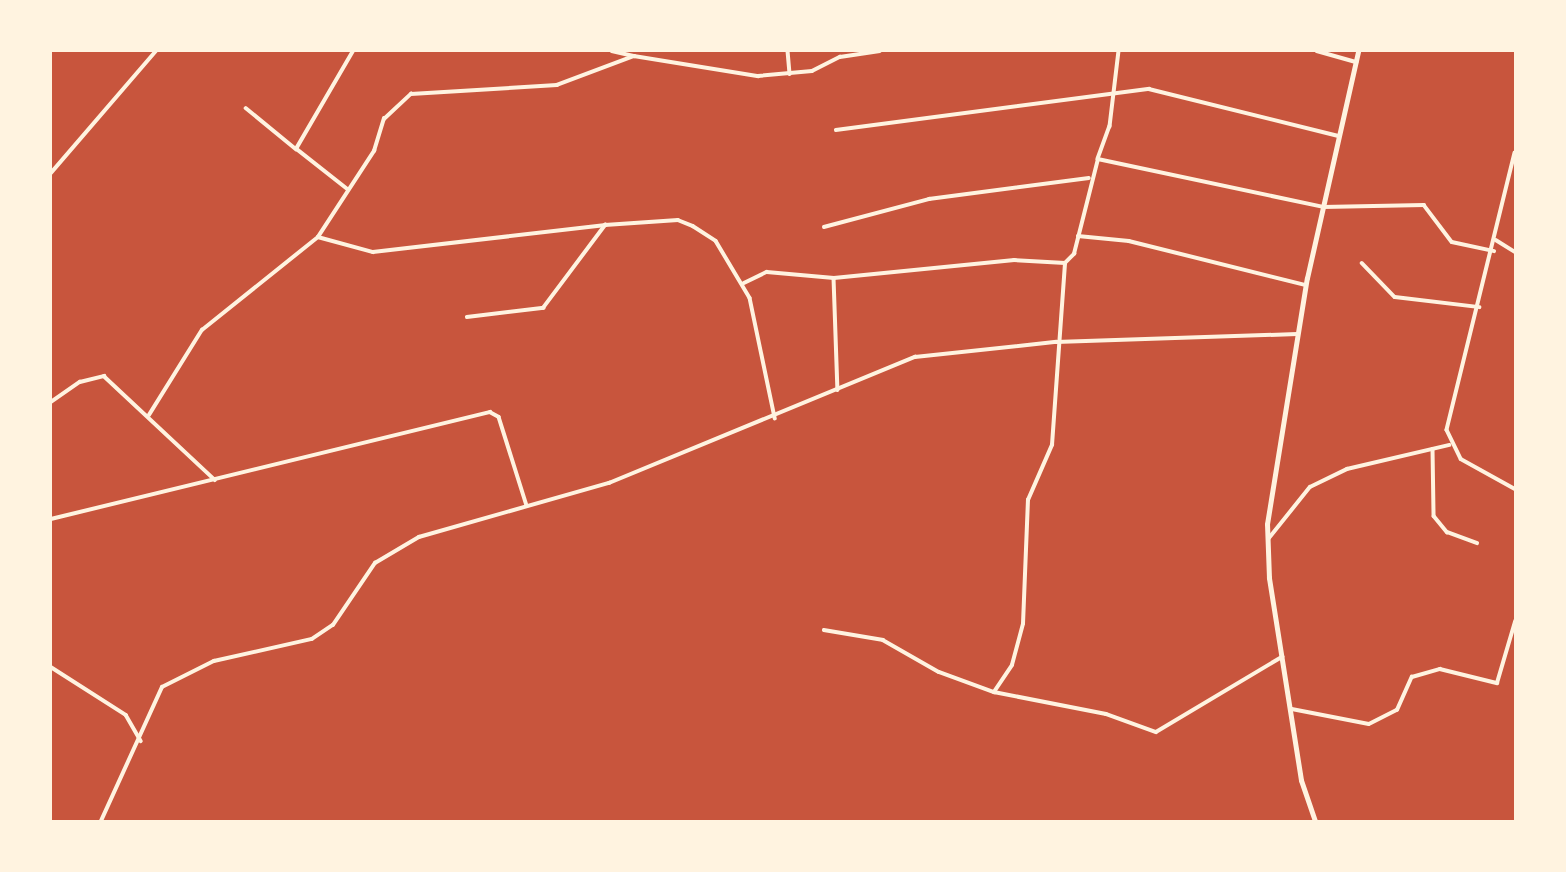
<!DOCTYPE html>
<html>
<head>
<meta charset="utf-8">
<style>
  body { margin:0 }
  #map { position:relative; width:1566px; height:872px; overflow:hidden; background:#c8553d; font-family:"Exo 2",sans-serif }
  div>[style] { position:absolute }
  .minor>* { height:3.5px; margin:-1.75px; padding:0 1.75px; transform-origin:1.75px; border-radius:1.75px; background:#fff3e0 }
  .secondary>* { height:5px; margin:-2.5px; padding:0 2.5px; transform-origin:2.5px; border-radius:2.5px; background:#fff3e0 }
  span { translate:-50% -50%; white-space:nowrap; text-align:center; line-height:1.15; -webkit-text-stroke:6px #fff3e0; paint-order:stroke }
  .frame { position:absolute; inset:0; border:52px solid #fff3e0; pointer-events:none }
</style>
</head>
<body>
<div id="map">
  <div class="minor">
    <i style="left:612px;top:51px;width:23px;rotate:13deg"></i>
    <i style="left:788px;top:51px;width:23px;rotate:85deg"></i>
    <i style="left:1119px;top:51px;width:76px;rotate:96.8deg"></i>
    <i style="left:1110px;top:126px;width:35px;rotate:110deg"></i>
    <i style="left:1098px;top:159px;width:230px;rotate:12deg"></i>
    <i style="left:1323px;top:207px;width:101px;rotate:-1.1deg"></i>
    <i style="left:1424px;top:205px;width:46px;rotate:52.9deg"></i>
    <i style="left:1452px;top:242px;width:43px;rotate:12.1deg"></i>
    <i style="left:1317px;top:51px;width:41px;rotate:15.8deg"></i>
    <i style="left:246px;top:108px;width:65px;rotate:39.4deg"></i>
    <i style="left:836px;top:130px;width:316px;rotate:-7.5deg"></i>
    <i style="left:1149px;top:89px;width:196px;rotate:13.9deg"></i>
    <i style="left:1515px;top:153px;width:285px;rotate:103.8deg"></i>
    <i style="left:1447px;top:430px;width:32px;rotate:64deg"></i>
    <i style="left:1461px;top:459px;width:62px;rotate:29.1deg"></i>
    <i style="left:51px;top:173px;width:161px;rotate:-49.3deg"></i>
    <i style="left:348px;top:190px;width:66px;rotate:-141.7deg"></i>
    <i style="left:296px;top:149px;width:113px;rotate:-59.8deg"></i>
    <i style="left:824px;top:227px;width:109px;rotate:-14.9deg"></i>
    <i style="left:929px;top:199px;width:161px;rotate:-7.5deg"></i>
    <i style="left:1078px;top:236px;width:51px;rotate:5.6deg"></i>
    <i style="left:1129px;top:241px;width:181px;rotate:14deg"></i>
    <i style="left:318px;top:237px;width:57px;rotate:15.3deg"></i>
    <i style="left:373px;top:252px;width:234px;rotate:-6.6deg"></i>
    <i style="left:605px;top:225px;width:73px;rotate:-3.9deg"></i>
    <i style="left:678px;top:220px;width:16px;rotate:22deg"></i>
    <i style="left:693px;top:226px;width:27px;rotate:33deg"></i>
    <i style="left:716px;top:241px;width:66px;rotate:59.2deg"></i>
    <i style="left:750px;top:298px;width:123px;rotate:78.2deg"></i>
    <i style="left:1496px;top:240px;width:22px;rotate:32deg"></i>
    <i style="left:1362px;top:263px;width:47px;rotate:45.9deg"></i>
    <i style="left:1395px;top:297px;width:85px;rotate:6.8deg"></i>
    <i style="left:834px;top:278px;width:112px;rotate:88deg"></i>
    <i style="left:744px;top:283px;width:25px;rotate:-26deg"></i>
    <i style="left:767px;top:272px;width:67px;rotate:5.1deg"></i>
    <i style="left:834px;top:278px;width:181px;rotate:-5.7deg"></i>
    <i style="left:1014px;top:260px;width:51px;rotate:3.4deg"></i>
    <i style="left:1065px;top:263px;width:13px;rotate:-45deg"></i>
    <i style="left:1074px;top:254px;width:98px;rotate:-75.8deg"></i>
    <i style="left:467px;top:317px;width:77px;rotate:-6.8deg"></i>
    <i style="left:543px;top:308px;width:104px;rotate:-53.2deg"></i>
    <i style="left:51px;top:402px;width:35px;rotate:-35deg"></i>
    <i style="left:80px;top:382px;width:25px;rotate:-14deg"></i>
    <i style="left:104px;top:376px;width:152px;rotate:43.1deg"></i>
    <i style="left:149px;top:415px;width:100px;rotate:-58.1deg"></i>
    <i style="left:202px;top:330px;width:149px;rotate:-38.7deg"></i>
    <i style="left:318px;top:237px;width:103px;rotate:-56.9deg"></i>
    <i style="left:374px;top:151px;width:34px;rotate:-73deg"></i>
    <i style="left:384px;top:119px;width:37px;rotate:-43deg"></i>
    <i style="left:411px;top:94px;width:146px;rotate:-3.5deg"></i>
    <i style="left:557px;top:85px;width:82px;rotate:-20.6deg"></i>
    <i style="left:634px;top:56px;width:126px;rotate:9.2deg"></i>
    <i style="left:758px;top:76px;width:54px;rotate:-5.3deg"></i>
    <i style="left:812px;top:71px;width:31px;rotate:-27deg"></i>
    <i style="left:840px;top:57px;width:40px;rotate:-8.5deg"></i>
    <i style="left:1433px;top:449px;width:67px;rotate:89.1deg"></i>
    <i style="left:1434px;top:516px;width:21px;rotate:51deg"></i>
    <i style="left:1447px;top:532px;width:32px;rotate:20deg"></i>
    <i style="left:51px;top:519px;width:452px;rotate:-13.7deg"></i>
    <i style="left:490px;top:412px;width:10px;rotate:29deg"></i>
    <i style="left:499px;top:417px;width:93px;rotate:72.5deg"></i>
    <i style="left:1269px;top:538px;width:65px;rotate:-51.2deg"></i>
    <i style="left:1310px;top:487px;width:41px;rotate:-25.9deg"></i>
    <i style="left:1347px;top:469px;width:105px;rotate:-13.2deg"></i>
    <i style="left:824px;top:630px;width:60px;rotate:9.6deg"></i>
    <i style="left:883px;top:640px;width:64px;rotate:29.7deg"></i>
    <i style="left:939px;top:672px;width:59px;rotate:20deg"></i>
    <i style="left:994px;top:692px;width:114px;rotate:11.1deg"></i>
    <i style="left:1106px;top:714px;width:53px;rotate:19.8deg"></i>
    <i style="left:1156px;top:732px;width:147px;rotate:-30.8deg"></i>
    <i style="left:51px;top:667px;width:89px;rotate:32.6deg"></i>
    <i style="left:126px;top:715px;width:30px;rotate:60deg"></i>
    <i style="left:994px;top:692px;width:32px;rotate:-56deg"></i>
    <i style="left:1012px;top:665px;width:42px;rotate:-75deg"></i>
    <i style="left:1023px;top:624px;width:124px;rotate:-87.7deg"></i>
    <i style="left:1028px;top:500px;width:60px;rotate:-66.4deg"></i>
    <i style="left:1052px;top:445px;width:182px;rotate:-85.9deg"></i>
    <i style="left:1292px;top:709px;width:78px;rotate:11deg"></i>
    <i style="left:1369px;top:724px;width:31px;rotate:-27deg"></i>
    <i style="left:1397px;top:710px;width:36px;rotate:-66deg"></i>
    <i style="left:1412px;top:677px;width:29px;rotate:-16deg"></i>
    <i style="left:1440px;top:669px;width:59px;rotate:13.8deg"></i>
    <i style="left:1497px;top:683px;width:64px;rotate:-73.6deg"></i>
    <i style="left:101px;top:821px;width:147px;rotate:-65.5deg"></i>
    <i style="left:162px;top:687px;width:58px;rotate:-26.6deg"></i>
    <i style="left:214px;top:661px;width:100px;rotate:-12.7deg"></i>
    <i style="left:312px;top:639px;width:25px;rotate:-34deg"></i>
    <i style="left:333px;top:625px;width:75px;rotate:-55.9deg"></i>
    <i style="left:375px;top:563px;width:51px;rotate:-30.6deg"></i>
    <i style="left:419px;top:537px;width:198px;rotate:-15.9deg"></i>
    <i style="left:609px;top:483px;width:331px;rotate:-22.4deg"></i>
    <i style="left:915px;top:357px;width:142px;rotate:-6.1deg"></i>
    <i style="left:1056px;top:342px;width:241px;rotate:-1.9deg"></i>
  </div>
  <div class="secondary">
    <i style="left:1315px;top:821px;width:43px;rotate:-108.9deg"></i>
    <i style="left:1301px;top:780px;width:205px;rotate:-99deg"></i>
    <i style="left:1269px;top:578px;width:54px;rotate:-92.1deg"></i>
    <i style="left:1267px;top:524px;width:249px;rotate:-80.8deg"></i>
    <i style="left:1307px;top:278px;width:233px;rotate:-77.3deg"></i>
  </div>
  <div class="frame"></div>
</div>
</body>
</html>
